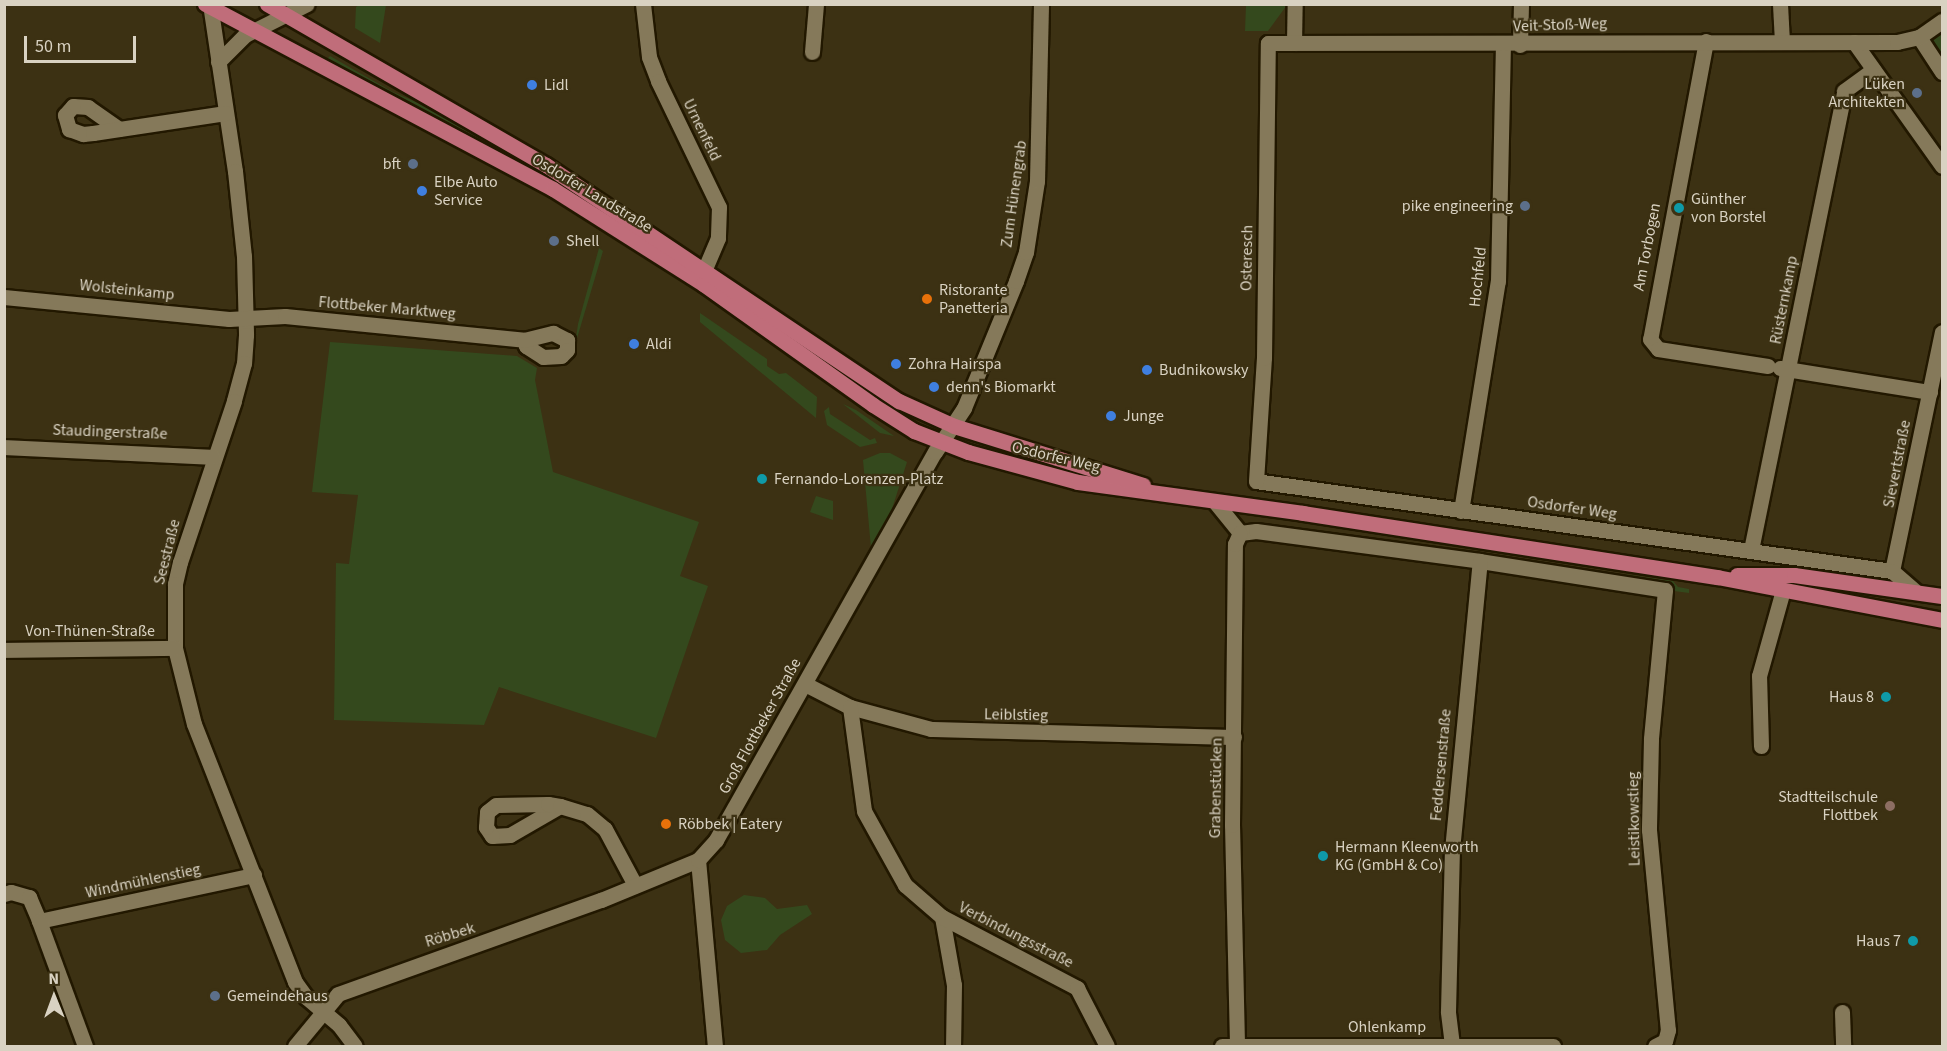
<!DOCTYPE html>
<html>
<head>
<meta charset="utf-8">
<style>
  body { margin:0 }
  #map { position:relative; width:1947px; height:1051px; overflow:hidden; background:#3c3113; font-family:"Source Sans 3",sans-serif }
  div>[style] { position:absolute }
  .green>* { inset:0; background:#34491d }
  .roads { filter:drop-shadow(2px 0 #221800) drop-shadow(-2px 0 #221800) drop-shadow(0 2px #221800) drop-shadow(0 -2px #221800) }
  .minor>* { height:15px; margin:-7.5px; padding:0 7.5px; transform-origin:7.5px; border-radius:7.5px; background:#85795a }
  .major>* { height:15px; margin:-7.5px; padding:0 7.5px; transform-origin:7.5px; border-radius:7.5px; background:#c06d7a }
  .dots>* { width:16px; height:16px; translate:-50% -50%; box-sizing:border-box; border:3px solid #3c3113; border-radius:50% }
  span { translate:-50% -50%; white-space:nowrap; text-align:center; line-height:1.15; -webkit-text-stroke:4.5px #3c3113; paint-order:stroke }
  .street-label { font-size:16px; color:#d9d2c2 }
  .poi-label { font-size:16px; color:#d9d2c2 }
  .right { translate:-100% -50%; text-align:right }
  .left { translate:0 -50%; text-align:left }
  .frame { position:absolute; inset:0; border:6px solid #d9d2c2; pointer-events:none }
  .north { position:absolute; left:24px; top:967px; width:60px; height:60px; -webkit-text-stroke:4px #3c3113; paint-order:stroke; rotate:359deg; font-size:16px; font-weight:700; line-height:24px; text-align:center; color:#d9d2c2 }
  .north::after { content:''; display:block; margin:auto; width:21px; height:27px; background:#d9d2c2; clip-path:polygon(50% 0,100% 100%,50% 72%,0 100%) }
  .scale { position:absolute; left:24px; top:36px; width:112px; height:27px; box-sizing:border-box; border:3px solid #d9d2c2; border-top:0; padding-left:8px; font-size:18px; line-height:21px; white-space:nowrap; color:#d9d2c2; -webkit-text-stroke:4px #3c3113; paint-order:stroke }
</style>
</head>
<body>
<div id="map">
  <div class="green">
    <i style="clip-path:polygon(360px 4px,386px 5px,380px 43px,355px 28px,356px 7px)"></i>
    <i style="clip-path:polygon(1246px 5px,1246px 4px,1287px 5px,1268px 31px,1245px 31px)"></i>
    <i style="clip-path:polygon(1942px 26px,1942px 60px,1930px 40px)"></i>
    <i style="clip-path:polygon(330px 56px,393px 92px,439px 112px,526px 165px,327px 59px)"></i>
    <i style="clip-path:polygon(599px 248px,603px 251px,575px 345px,578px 324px)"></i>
    <i style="clip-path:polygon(700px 313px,767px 359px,767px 366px,779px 374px,786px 373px,817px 397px,816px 418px,700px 322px)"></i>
    <i style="clip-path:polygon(330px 342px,517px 356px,537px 368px,535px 380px,553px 472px,699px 522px,680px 576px,708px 586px,656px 738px,499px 687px,484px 725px,334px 720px,336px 563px,349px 564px,358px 495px,312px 492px)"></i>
    <i style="clip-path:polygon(843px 404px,856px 410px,894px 436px,880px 433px)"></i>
    <i style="clip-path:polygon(829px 407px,830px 414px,870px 440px,875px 438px,877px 443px,860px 447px,827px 425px,824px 411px)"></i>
    <i style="clip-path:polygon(880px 453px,890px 453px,907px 462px,891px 512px,871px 548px,863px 460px)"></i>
    <i style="clip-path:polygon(816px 496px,833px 501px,833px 520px,810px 512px)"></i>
    <i style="clip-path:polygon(1623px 574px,1673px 581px,1678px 587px,1689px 589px,1689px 593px,1674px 591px,1668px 585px,1622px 578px)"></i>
    <i style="clip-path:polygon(744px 895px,765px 898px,777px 909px,807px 905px,812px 914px,780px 935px,767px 950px,741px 953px,725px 940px,721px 920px,727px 906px)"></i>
  </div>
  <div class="roads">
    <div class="minor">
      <i style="left:210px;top:4px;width:169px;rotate:81.5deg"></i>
      <i style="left:235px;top:171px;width:85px;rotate:84deg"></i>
      <i style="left:244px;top:256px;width:79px;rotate:88.5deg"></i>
      <i style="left:246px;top:335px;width:28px;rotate:94deg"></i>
      <i style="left:244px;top:363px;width:39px;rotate:105deg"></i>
      <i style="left:234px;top:401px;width:170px;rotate:108.5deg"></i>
      <i style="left:180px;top:562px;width:23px;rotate:103deg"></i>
      <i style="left:175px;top:584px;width:64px;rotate:90deg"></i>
      <i style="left:175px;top:648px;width:78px;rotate:76deg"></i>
      <i style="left:194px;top:724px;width:277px;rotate:68.6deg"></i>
      <i style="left:295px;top:982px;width:19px;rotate:54deg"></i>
      <i style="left:306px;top:997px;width:43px;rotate:40.3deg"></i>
      <i style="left:339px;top:1025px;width:26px;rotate:53deg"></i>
      <i style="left:643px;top:4px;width:53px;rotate:83.5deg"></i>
      <i style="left:649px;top:57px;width:26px;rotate:69deg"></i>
      <i style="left:658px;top:81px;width:140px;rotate:64.2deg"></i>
      <i style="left:719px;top:207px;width:31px;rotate:92deg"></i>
      <i style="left:718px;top:238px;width:34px;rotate:113deg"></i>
      <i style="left:1780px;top:4px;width:37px;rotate:87deg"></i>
      <i style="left:1919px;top:37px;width:42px;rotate:56.7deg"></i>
      <i style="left:1706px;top:41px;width:303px;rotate:100.6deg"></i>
      <i style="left:1650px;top:339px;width:13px;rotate:51deg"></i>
      <i style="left:1658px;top:349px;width:111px;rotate:8.8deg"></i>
      <i style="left:1854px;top:42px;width:152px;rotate:54.6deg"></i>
      <i style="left:1294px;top:43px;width:39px;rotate:-89deg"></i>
      <i style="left:1520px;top:45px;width:41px;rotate:-88.6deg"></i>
      <i style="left:812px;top:52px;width:48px;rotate:-85.2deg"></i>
      <i style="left:218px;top:62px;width:38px;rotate:-45deg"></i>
      <i style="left:245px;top:35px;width:69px;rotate:-26.6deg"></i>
      <i style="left:119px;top:129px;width:38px;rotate:-145deg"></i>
      <i style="left:88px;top:107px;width:15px;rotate:-176deg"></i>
      <i style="left:73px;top:106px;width:12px;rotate:132deg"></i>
      <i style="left:65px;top:115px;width:15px;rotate:74deg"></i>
      <i style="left:69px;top:129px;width:15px;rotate:20deg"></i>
      <i style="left:83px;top:134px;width:10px;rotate:-6deg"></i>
      <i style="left:93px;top:133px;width:134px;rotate:-8.6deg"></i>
      <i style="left:4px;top:297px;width:226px;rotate:5.6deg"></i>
      <i style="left:229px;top:319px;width:56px;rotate:-3.1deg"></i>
      <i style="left:285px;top:316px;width:240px;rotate:5.7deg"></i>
      <i style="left:553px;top:333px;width:16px;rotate:27deg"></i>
      <i style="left:567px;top:340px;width:10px;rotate:90deg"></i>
      <i style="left:567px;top:350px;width:8px;rotate:135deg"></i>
      <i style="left:561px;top:356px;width:18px;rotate:177deg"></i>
      <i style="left:543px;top:357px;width:20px;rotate:-147deg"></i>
      <i style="left:526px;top:346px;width:6px;rotate:-108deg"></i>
      <i style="left:524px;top:340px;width:30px;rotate:-14deg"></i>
      <i style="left:1780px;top:368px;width:152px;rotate:9.1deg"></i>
      <i style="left:4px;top:447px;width:209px;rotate:2.7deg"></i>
      <i style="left:1215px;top:502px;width:40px;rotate:51deg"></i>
      <i style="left:1461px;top:511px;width:233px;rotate:-80.9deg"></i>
      <i style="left:1498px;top:281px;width:236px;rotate:-88.8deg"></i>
      <i style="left:1240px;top:533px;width:16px;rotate:-7deg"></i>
      <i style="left:1256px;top:531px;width:226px;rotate:7.6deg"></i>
      <i style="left:1480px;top:561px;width:187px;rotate:8.9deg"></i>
      <i style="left:1665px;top:590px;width:150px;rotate:95.4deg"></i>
      <i style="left:1651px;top:739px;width:91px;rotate:91.3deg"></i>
      <i style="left:1649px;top:830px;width:201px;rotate:84.6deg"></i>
      <i style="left:1668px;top:1030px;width:11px;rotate:105deg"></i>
      <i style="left:1665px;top:1041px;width:11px;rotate:153deg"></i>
      <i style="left:1751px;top:550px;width:468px;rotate:-78.5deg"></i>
      <i style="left:1844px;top:91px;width:36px;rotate:-36deg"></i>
      <i style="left:1892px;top:571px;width:642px;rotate:-171.95deg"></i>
      <i style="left:1256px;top:481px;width:123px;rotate:-86.3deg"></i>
      <i style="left:1264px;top:358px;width:315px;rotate:-89.3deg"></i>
      <i style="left:1268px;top:43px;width:629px;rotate:-0.09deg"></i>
      <i style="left:1897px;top:42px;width:23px;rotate:-13deg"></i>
      <i style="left:1919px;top:37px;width:28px;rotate:-35deg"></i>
      <i style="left:1892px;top:571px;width:244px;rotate:-78.2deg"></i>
      <i style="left:1892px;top:571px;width:32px;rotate:41deg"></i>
      <i style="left:4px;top:650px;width:171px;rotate:-0.7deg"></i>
      <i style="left:805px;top:684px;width:51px;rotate:27.1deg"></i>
      <i style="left:850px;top:707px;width:84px;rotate:15.2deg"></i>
      <i style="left:931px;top:729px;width:303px;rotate:1.5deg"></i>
      <i style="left:850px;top:707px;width:105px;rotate:82.3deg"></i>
      <i style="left:864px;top:811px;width:85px;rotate:61deg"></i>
      <i style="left:905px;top:885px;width:49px;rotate:40.9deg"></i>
      <i style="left:942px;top:917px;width:69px;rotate:80deg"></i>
      <i style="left:954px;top:985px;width:61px;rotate:90.9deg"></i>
      <i style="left:1761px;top:746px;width:70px;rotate:-91.6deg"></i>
      <i style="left:1759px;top:676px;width:89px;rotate:-74.4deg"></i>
      <i style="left:560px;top:806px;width:58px;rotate:149.9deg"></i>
      <i style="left:510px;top:835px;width:18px;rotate:177deg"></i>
      <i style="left:492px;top:836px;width:11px;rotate:-124deg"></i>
      <i style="left:486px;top:827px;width:15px;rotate:-86deg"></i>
      <i style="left:487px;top:812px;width:11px;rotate:-38deg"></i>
      <i style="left:496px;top:805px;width:52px;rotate:-1.1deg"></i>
      <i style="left:548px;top:804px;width:12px;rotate:9deg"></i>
      <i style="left:560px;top:806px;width:28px;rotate:17deg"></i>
      <i style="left:587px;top:814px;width:23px;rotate:40deg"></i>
      <i style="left:605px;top:829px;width:64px;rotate:61.8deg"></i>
      <i style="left:698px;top:860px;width:187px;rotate:84.8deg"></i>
      <i style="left:4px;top:894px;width:7px;rotate:-16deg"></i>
      <i style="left:11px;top:892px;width:19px;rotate:16deg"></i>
      <i style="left:29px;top:897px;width:26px;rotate:67deg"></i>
      <i style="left:39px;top:921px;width:220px;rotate:-12.1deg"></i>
      <i style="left:942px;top:917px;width:153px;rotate:27.7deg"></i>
      <i style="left:1077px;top:988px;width:65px;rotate:62.7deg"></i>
      <i style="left:39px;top:921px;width:133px;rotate:69.8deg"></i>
      <i style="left:1842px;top:1012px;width:34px;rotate:88deg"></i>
      <i style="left:1237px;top:1044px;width:219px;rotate:-91.3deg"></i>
      <i style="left:1232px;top:825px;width:281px;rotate:-89.4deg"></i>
      <i style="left:1235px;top:544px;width:12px;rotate:-66deg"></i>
      <i style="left:1452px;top:1045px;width:34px;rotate:-97deg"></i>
      <i style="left:1448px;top:1011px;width:161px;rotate:-88.6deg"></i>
      <i style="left:1452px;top:850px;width:290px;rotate:-84.5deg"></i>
      <i style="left:295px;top:1046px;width:67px;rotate:-50.4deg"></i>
      <i style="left:338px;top:994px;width:279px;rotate:-19.7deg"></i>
      <i style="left:601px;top:900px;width:105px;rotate:-22.4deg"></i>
      <i style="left:698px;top:860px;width:27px;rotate:-48deg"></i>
      <i style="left:716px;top:840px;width:446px;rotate:-60.6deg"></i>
      <i style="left:935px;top:452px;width:53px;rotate:-56.6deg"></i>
      <i style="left:964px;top:408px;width:137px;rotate:-67.7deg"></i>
      <i style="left:1016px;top:281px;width:31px;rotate:-71deg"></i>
      <i style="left:1026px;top:252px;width:72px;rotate:-81.2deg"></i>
      <i style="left:1037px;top:181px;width:177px;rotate:-88.7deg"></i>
      <i style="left:1222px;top:1046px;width:331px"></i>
    </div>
    <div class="major">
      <i style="left:205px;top:4px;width:394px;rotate:28deg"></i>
      <i style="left:553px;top:189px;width:178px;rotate:32.3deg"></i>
      <i style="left:703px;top:284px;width:209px;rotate:35.4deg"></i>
      <i style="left:873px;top:405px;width:49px;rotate:32.4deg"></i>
      <i style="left:914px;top:431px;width:58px;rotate:21.3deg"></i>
      <i style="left:968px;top:452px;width:114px;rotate:15.3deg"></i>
      <i style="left:1078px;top:482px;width:227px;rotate:7.8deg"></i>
      <i style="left:1303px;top:513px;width:419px;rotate:8.8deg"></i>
      <i style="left:1717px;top:577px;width:229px;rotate:10.8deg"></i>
      <i style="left:267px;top:4px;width:322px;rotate:30deg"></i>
      <i style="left:546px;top:165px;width:425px;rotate:33.8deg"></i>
      <i style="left:899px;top:401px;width:60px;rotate:24.4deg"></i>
      <i style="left:954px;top:426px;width:198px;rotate:17.3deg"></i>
      <i style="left:1737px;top:575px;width:57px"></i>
      <i style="left:1794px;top:575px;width:149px;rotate:8.1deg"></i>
    </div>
  </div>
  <div class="dots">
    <i style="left:532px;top:85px;background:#3f7fe0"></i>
    <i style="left:1917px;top:93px;background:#5c6f8a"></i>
    <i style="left:413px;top:164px;background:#5c6f8a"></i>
    <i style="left:422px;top:191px;background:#3f7fe0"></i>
    <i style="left:1525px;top:206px;background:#5c6f8a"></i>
    <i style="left:1679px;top:208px;background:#0f9aa8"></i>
    <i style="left:554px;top:241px;background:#5c6f8a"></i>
    <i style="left:927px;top:299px;background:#e8710a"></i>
    <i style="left:634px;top:344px;background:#3f7fe0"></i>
    <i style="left:896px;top:364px;background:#3f7fe0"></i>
    <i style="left:1147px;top:370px;background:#3f7fe0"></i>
    <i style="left:934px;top:387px;background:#3f7fe0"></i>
    <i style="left:1111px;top:416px;background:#3f7fe0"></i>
    <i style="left:762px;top:479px;background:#0f9aa8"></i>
    <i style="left:1886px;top:697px;background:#0f9aa8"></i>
    <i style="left:1890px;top:806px;background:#8d6e63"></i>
    <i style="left:666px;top:824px;background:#e8710a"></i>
    <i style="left:1323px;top:856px;background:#0f9aa8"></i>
    <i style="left:1913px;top:941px;background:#0f9aa8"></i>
    <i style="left:215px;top:996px;background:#5c6f8a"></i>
  </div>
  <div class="street-label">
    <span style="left:1560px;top:25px;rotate:-2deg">Veit-Stoß-Weg</span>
    <span style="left:702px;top:130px;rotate:64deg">Urnenfeld</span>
    <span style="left:592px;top:193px;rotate:31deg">Osdorfer Landstraße</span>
    <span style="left:1014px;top:194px;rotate:-82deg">Zum Hünengrab</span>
    <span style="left:1647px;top:247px;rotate:-79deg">Am Torbogen</span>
    <span style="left:1247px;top:258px;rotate:-89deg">Osteresch</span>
    <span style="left:1478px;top:277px;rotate:-84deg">Hochfeld</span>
    <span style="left:127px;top:290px;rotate:6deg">Wolsteinkamp</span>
    <span style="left:1784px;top:300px;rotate:-79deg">Rüsternkamp</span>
    <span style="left:387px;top:308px;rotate:5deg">Flottbeker Marktweg</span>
    <span style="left:110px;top:432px;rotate:2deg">Staudingerstraße</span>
    <span style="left:1056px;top:457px;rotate:13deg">Osdorfer Weg</span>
    <span style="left:1897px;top:464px;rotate:-79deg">Sievertstraße</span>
    <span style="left:1572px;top:508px;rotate:8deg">Osdorfer Weg</span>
    <span style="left:167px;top:552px;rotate:-76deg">Seestraße</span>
    <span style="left:90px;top:631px">Von-Thünen-Straße</span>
    <span style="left:1016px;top:715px;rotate:1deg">Leiblstieg</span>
    <span style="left:760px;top:726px;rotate:-61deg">Groß Flottbeker Straße</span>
    <span style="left:1441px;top:765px;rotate:-85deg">Feddersenstraße</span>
    <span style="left:1216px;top:788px;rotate:-89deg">Grabenstücken</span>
    <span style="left:1634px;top:819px;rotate:-91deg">Leistikowstieg</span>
    <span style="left:143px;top:881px;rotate:-12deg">Windmühlenstieg</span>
    <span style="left:450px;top:935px;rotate:-17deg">Röbbek</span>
    <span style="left:1016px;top:935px;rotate:27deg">Verbindungsstraße</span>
    <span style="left:1387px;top:1027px">Ohlenkamp</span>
  </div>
  <div class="poi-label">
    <span class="right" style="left:1905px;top:93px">Lüken<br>Architekten</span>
    <span class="left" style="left:544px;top:85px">Lidl</span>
    <span class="right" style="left:401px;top:164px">bft</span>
    <span class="left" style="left:434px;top:191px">Elbe Auto<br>Service</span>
    <span class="left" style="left:1691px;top:208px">Günther<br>von Borstel</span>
    <span class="right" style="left:1513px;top:206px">pike engineering</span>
    <span class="left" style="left:566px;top:241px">Shell</span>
    <span class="left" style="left:939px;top:299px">Ristorante<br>Panetteria</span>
    <span class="left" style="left:646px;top:344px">Aldi</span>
    <span class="left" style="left:908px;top:364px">Zohra Hairspa</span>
    <span class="left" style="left:1159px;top:370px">Budnikowsky</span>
    <span class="left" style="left:946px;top:387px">denn's Biomarkt</span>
    <span class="left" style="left:1123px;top:416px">Junge</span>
    <span class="left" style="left:774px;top:479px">Fernando-Lorenzen-Platz</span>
    <span class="right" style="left:1874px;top:697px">Haus 8</span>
    <span class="right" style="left:1878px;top:806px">Stadtteilschule<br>Flottbek</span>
    <span class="left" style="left:678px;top:824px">Röbbek | Eatery</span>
    <span class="left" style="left:1335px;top:856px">Hermann Kleenworth<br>KG (GmbH &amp; Co)</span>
    <span class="right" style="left:1901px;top:941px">Haus 7</span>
    <span class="left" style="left:227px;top:996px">Gemeindehaus</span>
  </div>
  <div class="frame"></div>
  <div class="north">N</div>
  <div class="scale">50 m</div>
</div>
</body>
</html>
